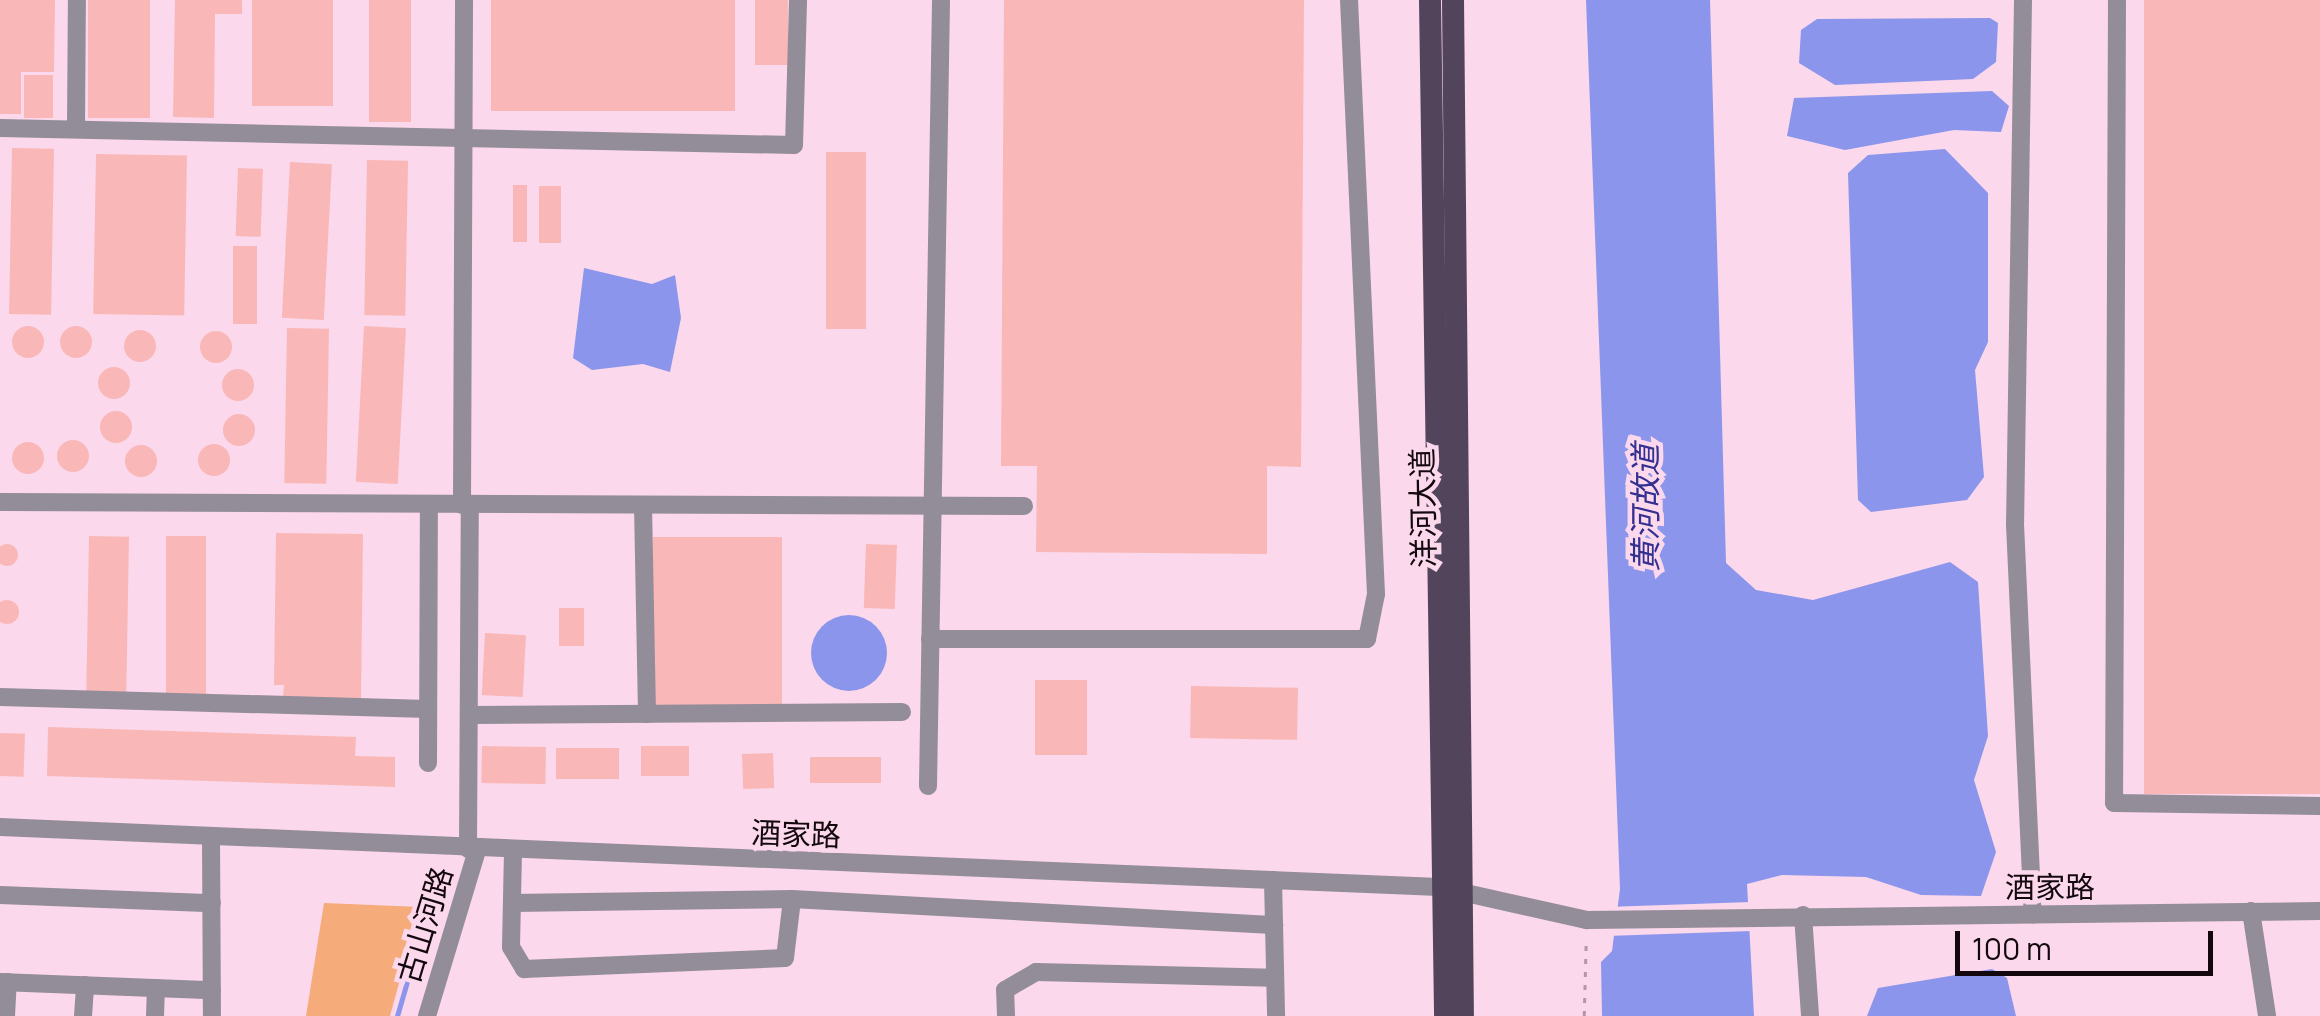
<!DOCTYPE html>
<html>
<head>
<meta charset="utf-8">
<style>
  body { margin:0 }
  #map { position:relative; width:2320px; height:1016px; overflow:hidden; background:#fbd8eb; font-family:Manrope,"Noto Sans SC",sans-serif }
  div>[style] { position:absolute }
  .green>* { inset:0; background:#f6ab7b }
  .water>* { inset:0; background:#8b95ec }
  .round { border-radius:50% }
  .pier>* { inset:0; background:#fbd8eb; transform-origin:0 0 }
  .stream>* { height:5px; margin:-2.5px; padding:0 2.5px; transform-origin:2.5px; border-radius:2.5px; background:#8b95ec }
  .building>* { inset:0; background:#f9b8b7; transform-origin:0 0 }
  .path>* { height:2.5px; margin-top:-1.25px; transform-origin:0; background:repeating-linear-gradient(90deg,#b297a5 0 5px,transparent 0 13px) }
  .minor>* { height:18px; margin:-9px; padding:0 9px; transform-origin:9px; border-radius:9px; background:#938c99 }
  .major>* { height:22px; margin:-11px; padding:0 11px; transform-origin:11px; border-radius:11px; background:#52455b }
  span { translate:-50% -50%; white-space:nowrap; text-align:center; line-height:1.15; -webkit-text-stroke:9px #fbd8eb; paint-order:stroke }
  .street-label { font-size:30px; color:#12080d }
  .water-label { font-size:32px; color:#333092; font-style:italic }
  .scale { position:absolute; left:1955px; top:931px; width:258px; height:45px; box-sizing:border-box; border:5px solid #12080d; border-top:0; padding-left:12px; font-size:30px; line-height:35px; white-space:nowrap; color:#12080d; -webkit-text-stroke:8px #fbd8eb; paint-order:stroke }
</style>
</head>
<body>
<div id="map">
  <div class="green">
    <i style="clip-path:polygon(324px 903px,420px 907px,390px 1016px,306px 1016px)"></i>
  </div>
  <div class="water">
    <i style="clip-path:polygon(1586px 0,1710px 0,1726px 563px,1756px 590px,1813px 600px,1950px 562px,1978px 582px,1988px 736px,1974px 780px,1996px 852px,1981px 896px,1921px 895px,1866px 877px,1782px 875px,1747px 884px,1754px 1016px,1602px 1016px,1601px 962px,1612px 951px,1620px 889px)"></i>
    <i style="clip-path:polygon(1990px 18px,1998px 23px,1996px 62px,1973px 79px,1835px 85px,1799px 63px,1801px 30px,1817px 19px)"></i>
    <i style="clip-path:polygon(1992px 91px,2009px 106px,2001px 132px,1954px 130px,1845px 150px,1787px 136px,1794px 98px)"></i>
    <i style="clip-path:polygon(1945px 149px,1988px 193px,1988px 342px,1975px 370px,1984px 477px,1967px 500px,1871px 512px,1858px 500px,1848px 173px,1868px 155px)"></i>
    <i style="clip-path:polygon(584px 268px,652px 284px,675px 275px,681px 318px,670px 372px,643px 364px,592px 370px,573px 358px)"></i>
    <i class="round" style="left:811px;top:615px;width:76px;height:76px"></i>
    <i style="clip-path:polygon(1992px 969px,2007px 978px,2016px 1016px,1867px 1016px,1878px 988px)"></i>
  </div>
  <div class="pier">
    <i style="left:1751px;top:902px;width:29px;height:138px;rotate:88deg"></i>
  </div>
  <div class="stream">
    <i style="left:397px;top:1016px;width:90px;rotate:-73.8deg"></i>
  </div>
  <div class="building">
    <i style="clip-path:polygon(0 0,55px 0,54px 72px,21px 72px,21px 114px,0 114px)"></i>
    <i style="left:88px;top:0;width:62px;height:118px"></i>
    <i style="clip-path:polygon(175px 0,242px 0,242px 14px,215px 14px,214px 118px,173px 117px)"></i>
    <i style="left:252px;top:0;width:81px;height:106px"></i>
    <i style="left:369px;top:0;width:42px;height:122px"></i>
    <i style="left:491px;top:0;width:244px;height:111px"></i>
    <i style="left:755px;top:0;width:33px;height:65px"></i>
    <i style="clip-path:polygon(1004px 0,1304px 0,1301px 467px,1267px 466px,1267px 554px,1036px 552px,1037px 466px,1001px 466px)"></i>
    <i style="left:2144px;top:0;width:176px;height:794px"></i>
    <i style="left:24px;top:75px;width:29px;height:43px"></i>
    <i style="left:12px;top:148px;width:42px;height:166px;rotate:1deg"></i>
    <i style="left:826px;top:152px;width:40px;height:177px"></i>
    <i style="left:96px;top:154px;width:91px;height:160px;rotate:1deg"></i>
    <i style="left:367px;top:160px;width:41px;height:155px;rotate:1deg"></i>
    <i style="left:290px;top:162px;width:42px;height:156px;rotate:3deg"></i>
    <i style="left:238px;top:168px;width:25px;height:68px;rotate:2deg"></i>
    <i style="left:513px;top:185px;width:14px;height:57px"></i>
    <i style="left:539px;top:186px;width:22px;height:57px"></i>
    <i style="left:233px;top:246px;width:24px;height:78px"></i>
    <i class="round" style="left:60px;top:326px;width:32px;height:32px"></i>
    <i class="round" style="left:12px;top:326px;width:32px;height:32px"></i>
    <i style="left:364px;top:326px;width:42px;height:156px;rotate:3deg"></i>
    <i style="left:287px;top:328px;width:42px;height:155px;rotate:1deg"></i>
    <i class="round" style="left:124px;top:330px;width:32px;height:32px"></i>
    <i class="round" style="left:200px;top:331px;width:32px;height:32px"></i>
    <i class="round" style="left:98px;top:367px;width:32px;height:32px"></i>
    <i class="round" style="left:222px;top:369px;width:32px;height:32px"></i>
    <i class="round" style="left:100px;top:411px;width:32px;height:32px"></i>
    <i class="round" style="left:223px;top:414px;width:32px;height:32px"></i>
    <i class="round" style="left:57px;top:440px;width:32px;height:32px"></i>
    <i class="round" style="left:12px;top:442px;width:32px;height:32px"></i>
    <i class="round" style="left:198px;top:444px;width:32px;height:32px"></i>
    <i class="round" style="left:125px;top:445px;width:32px;height:32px"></i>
    <i style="clip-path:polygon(276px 533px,363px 534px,361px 700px,283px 698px,284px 685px,274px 685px)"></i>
    <i style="left:89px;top:536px;width:40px;height:159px;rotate:1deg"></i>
    <i style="left:166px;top:536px;width:40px;height:159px"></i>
    <i style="left:653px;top:537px;width:129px;height:169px"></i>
    <i class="round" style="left:-4px;top:544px;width:22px;height:22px"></i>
    <i style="left:866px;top:544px;width:31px;height:64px;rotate:2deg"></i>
    <i class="round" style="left:-5px;top:600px;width:24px;height:24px"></i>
    <i style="left:559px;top:608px;width:25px;height:38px"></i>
    <i style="left:485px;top:633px;width:41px;height:62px;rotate:3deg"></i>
    <i style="left:1087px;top:680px;width:75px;height:52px;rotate:90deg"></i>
    <i style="left:1191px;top:686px;width:107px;height:52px;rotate:1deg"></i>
    <i style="clip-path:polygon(48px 727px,356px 737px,355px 756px,395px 757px,395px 787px,47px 776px)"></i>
    <i style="left:0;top:733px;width:25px;height:43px;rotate:2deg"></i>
    <i style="left:482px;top:746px;width:64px;height:37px;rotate:1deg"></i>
    <i style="left:641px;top:746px;width:48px;height:30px"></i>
    <i style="left:556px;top:748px;width:63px;height:31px"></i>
    <i style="left:773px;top:753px;width:35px;height:31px;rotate:88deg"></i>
    <i style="left:810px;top:757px;width:71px;height:26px"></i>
  </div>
  <div class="path">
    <i style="left:1584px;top:1016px;width:78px;rotate:-88.5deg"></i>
  </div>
  <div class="minor">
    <i style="left:2023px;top:0;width:524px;rotate:90.87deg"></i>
    <i style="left:2015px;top:524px;width:391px;rotate:87.4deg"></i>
    <i style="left:2117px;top:0;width:803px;rotate:90.21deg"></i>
    <i style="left:2114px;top:803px;width:206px;rotate:0.8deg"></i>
    <i style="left:0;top:128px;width:794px;rotate:1.23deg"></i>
    <i style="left:794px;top:145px;width:145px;rotate:-88.4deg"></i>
    <i style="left:76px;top:128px;width:128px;rotate:-89.6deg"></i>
    <i style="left:0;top:502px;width:1024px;rotate:0.22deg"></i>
    <i style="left:462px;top:505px;width:505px;rotate:-89.77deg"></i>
    <i style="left:643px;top:505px;width:209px;rotate:88.9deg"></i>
    <i style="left:930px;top:639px;width:437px"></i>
    <i style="left:1367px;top:639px;width:46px;rotate:-78.7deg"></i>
    <i style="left:1376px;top:594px;width:595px;rotate:-92.6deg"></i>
    <i style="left:0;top:697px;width:428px;rotate:1.6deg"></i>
    <i style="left:469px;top:715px;width:433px;rotate:-0.4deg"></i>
    <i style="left:428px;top:763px;width:258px;rotate:-89.8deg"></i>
    <i style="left:928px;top:786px;width:786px;rotate:-89.05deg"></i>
    <i style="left:0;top:827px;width:1440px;rotate:2.39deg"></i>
    <i style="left:1439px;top:887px;width:152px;rotate:12.6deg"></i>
    <i style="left:1587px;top:920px;width:733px;rotate:-0.7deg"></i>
    <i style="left:211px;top:837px;width:179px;rotate:89.7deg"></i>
    <i style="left:468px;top:849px;width:344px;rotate:-89.7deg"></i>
    <i style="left:513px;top:851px;width:96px;rotate:91.2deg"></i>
    <i style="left:511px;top:947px;width:26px;rotate:59deg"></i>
    <i style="left:524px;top:969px;width:261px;rotate:-2.4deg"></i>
    <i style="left:785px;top:958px;width:59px;rotate:-83.2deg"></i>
    <i style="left:1273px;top:880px;width:136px;rotate:88.7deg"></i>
    <i style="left:0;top:895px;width:212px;rotate:2.2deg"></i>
    <i style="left:512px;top:903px;width:280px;rotate:-0.8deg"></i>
    <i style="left:792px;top:899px;width:483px;rotate:3.1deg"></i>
    <i style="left:2251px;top:911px;width:106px;rotate:81.3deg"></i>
    <i style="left:1803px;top:915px;width:101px;rotate:86deg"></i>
    <i style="left:0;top:982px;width:212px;rotate:2.2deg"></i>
    <i style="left:6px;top:1016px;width:34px;rotate:-87deg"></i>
    <i style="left:83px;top:1016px;width:31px;rotate:-86deg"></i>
    <i style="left:155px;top:1016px;width:28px;rotate:-88deg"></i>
    <i style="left:427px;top:1016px;width:173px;rotate:-73.2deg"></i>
    <i style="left:1006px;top:1016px;width:26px;rotate:-92deg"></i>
    <i style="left:1005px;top:990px;width:36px;rotate:-30deg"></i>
    <i style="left:1036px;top:972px;width:239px;rotate:1.4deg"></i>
  </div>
  <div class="major">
    <i style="left:1430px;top:0;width:1016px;rotate:89.15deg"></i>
    <i style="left:1453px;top:0;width:1016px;rotate:89.44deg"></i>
  </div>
  <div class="street-label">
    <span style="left:1423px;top:508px;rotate:-91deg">洋河大道</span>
    <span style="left:796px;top:834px;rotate:2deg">酒家路</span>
    <span style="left:2050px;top:887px">酒家路</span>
    <span style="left:425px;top:925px;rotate:-73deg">古山河路</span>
  </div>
  <div class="water-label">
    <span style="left:1645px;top:508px;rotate:-90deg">黄河故道</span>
  </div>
  <div class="scale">100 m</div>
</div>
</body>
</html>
